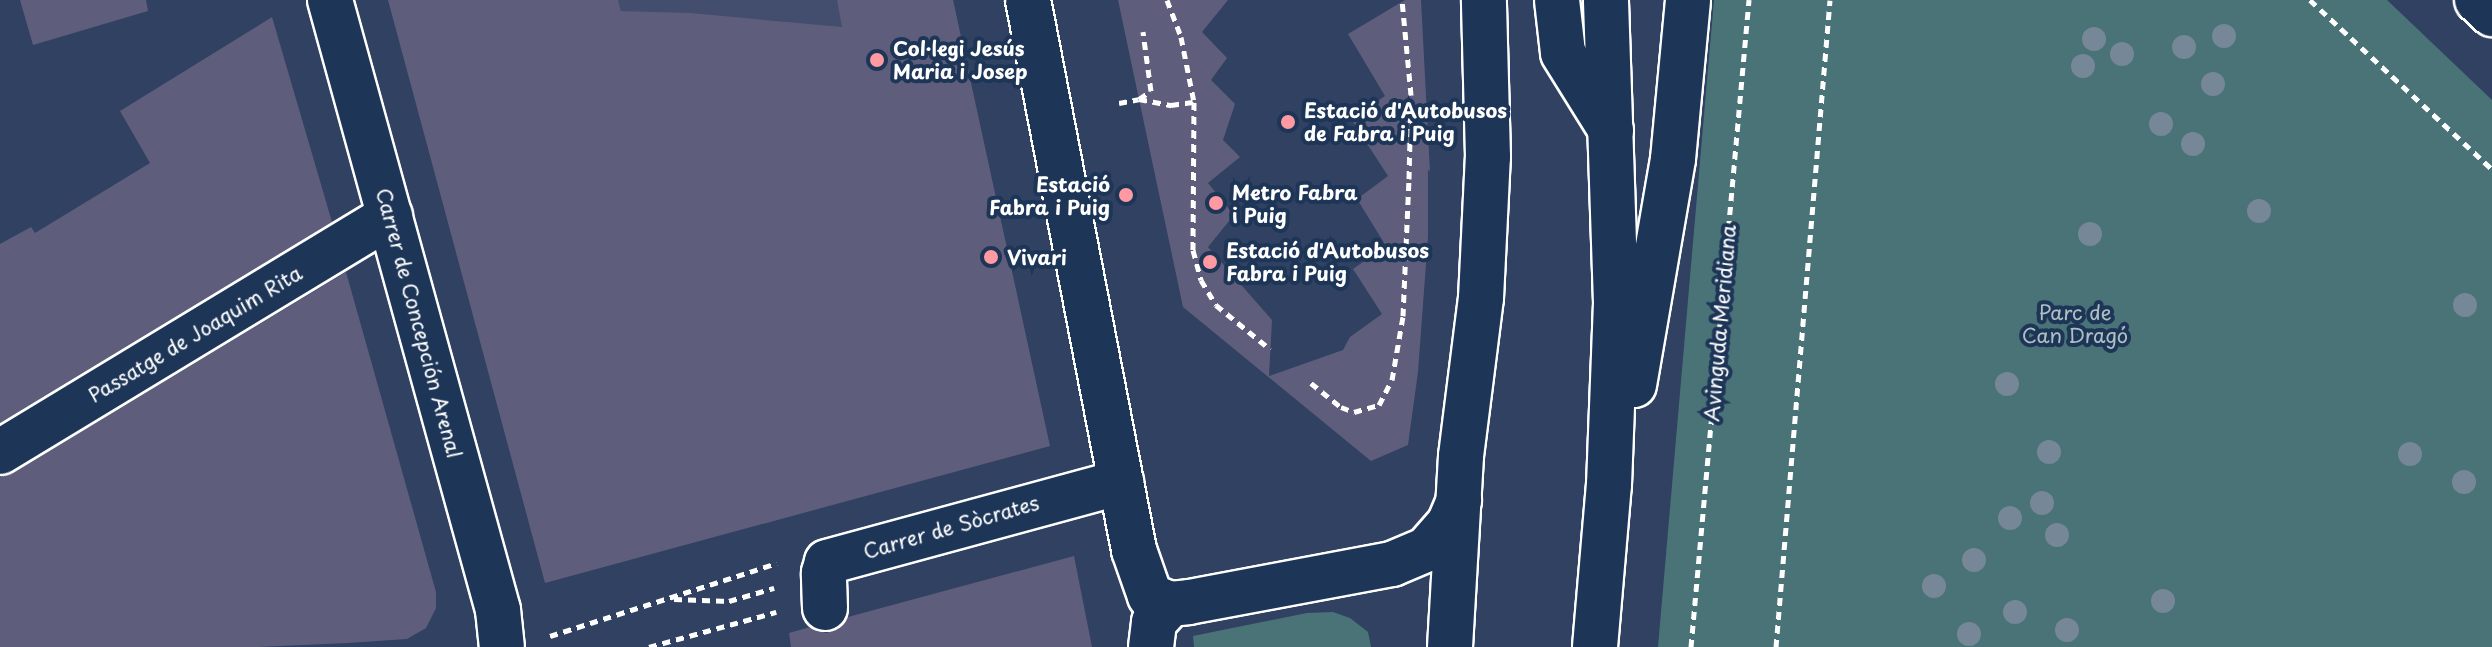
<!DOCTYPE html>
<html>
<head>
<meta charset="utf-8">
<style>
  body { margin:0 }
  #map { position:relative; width:2492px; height:647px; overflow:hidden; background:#314162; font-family:"Playpen Sans",sans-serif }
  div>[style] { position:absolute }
  .built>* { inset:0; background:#434d6d }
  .green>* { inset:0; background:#4a7378 }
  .building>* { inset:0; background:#5f5d7c }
  .path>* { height:5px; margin-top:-2.5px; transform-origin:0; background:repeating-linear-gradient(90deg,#fff 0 8px,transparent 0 14px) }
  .roads { filter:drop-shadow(2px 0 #fff) drop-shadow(-2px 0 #fff) drop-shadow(0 2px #fff) drop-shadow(0 -2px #fff) }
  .minor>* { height:44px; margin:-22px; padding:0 22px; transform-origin:22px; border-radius:22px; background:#1d3557 }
  .major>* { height:44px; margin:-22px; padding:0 22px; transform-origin:22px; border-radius:22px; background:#1d3557 }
  .trees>* { width:24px; height:24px; margin:-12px; border-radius:50%; background:#768797 }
  .dots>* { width:22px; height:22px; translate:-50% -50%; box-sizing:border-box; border:4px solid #1d3557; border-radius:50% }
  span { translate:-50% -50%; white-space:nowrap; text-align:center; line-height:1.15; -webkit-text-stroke:8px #1d3557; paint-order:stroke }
  .poi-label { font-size:20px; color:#fff; font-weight:700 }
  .left { translate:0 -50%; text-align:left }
  .right { translate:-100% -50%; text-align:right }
  .park-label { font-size:20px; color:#aec0c2 }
  .street-label { font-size:20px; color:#fff }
</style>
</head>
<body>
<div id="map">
  <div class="built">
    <i style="clip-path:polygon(618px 0,953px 0,974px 100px,811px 141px,778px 21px,621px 11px)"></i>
  </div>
  <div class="green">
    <i style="clip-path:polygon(1714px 0,2387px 0,2492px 100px,2492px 647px,1658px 647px)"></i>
    <i style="clip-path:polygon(1333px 612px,1350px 618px,1368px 632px,1371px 647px,1194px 647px,1193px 636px,1307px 613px)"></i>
  </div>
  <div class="building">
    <i style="clip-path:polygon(20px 0,146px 0,148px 11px,33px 45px)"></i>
    <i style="clip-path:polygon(388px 0,618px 0,621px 11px,690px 13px,842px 27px,837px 0,953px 0,1050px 446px,545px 583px)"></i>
    <i style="clip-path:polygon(1118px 0,1228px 0,1202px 32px,1227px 58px,1211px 80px,1235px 104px,1223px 140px,1240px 157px,1208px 183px,1234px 215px,1208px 247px,1272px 320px,1269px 376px,1343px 350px,1350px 337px,1382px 314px,1353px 269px,1386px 246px,1357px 199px,1388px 176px,1351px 119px,1385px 96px,1348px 34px,1405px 0,1421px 0,1430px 172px,1428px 169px,1428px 237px,1418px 372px,1408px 445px,1371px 461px,1183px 307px)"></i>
    <i style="clip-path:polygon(272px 17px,332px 222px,0 423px,0 244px,31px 227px,35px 233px,150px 163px,120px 111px)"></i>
    <i style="clip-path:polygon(346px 272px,436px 592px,436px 608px,426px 628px,407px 639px,348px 643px,258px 647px,0 647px,0 477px,13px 473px)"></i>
    <i style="clip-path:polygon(1074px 556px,1092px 647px,791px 647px,789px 633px,810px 627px,826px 633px,839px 629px,848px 617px)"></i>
  </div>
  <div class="path">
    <i style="left:1167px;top:0;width:40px;rotate:69deg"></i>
    <i style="left:1181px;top:37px;width:66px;rotate:78.7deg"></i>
    <i style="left:1194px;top:102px;width:148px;rotate:90.4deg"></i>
    <i style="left:1193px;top:250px;width:31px;rotate:75deg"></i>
    <i style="left:1201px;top:280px;width:29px;rotate:59deg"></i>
    <i style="left:1216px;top:305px;width:70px;rotate:39.2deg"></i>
    <i style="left:2310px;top:0;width:248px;rotate:42.9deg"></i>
    <i style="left:1139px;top:99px;width:14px;rotate:-34deg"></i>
    <i style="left:1151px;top:91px;width:60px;rotate:-97.7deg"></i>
    <i style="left:1119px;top:103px;width:20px;rotate:-11deg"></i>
    <i style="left:1139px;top:99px;width:33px;rotate:11deg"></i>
    <i style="left:1171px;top:105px;width:22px;rotate:-8deg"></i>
    <i style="left:1311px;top:383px;width:38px;rotate:39deg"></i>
    <i style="left:1341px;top:407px;width:14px;rotate:21deg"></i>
    <i style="left:1354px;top:412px;width:26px;rotate:-16deg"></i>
    <i style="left:1379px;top:405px;width:28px;rotate:-63deg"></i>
    <i style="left:1392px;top:380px;width:65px;rotate:-80.2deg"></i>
    <i style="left:1403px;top:316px;width:137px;rotate:-87.5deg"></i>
    <i style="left:1409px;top:179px;width:84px;rotate:-88.6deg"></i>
    <i style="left:1411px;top:95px;width:95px;rotate:-95.4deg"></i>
    <i style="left:674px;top:599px;width:55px;rotate:2.1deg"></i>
    <i style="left:729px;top:601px;width:47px;rotate:-16.1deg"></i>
    <i style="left:550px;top:636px;width:238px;rotate:-17.8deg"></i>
    <i style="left:649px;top:647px;width:132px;rotate:-15.4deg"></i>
    <i style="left:1691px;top:647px;width:650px;rotate:-84.88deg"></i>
    <i style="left:1776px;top:647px;width:649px;rotate:-85.23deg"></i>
  </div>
  <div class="roads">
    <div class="minor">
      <i style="left:330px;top:0;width:633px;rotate:74.6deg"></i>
      <i style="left:498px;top:610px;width:37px;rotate:84deg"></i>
      <i style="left:1028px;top:0;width:560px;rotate:79.09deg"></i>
      <i style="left:1134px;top:550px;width:49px;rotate:70.8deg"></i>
      <i style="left:1150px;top:596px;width:22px;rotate:22deg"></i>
      <i style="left:1170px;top:604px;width:19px;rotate:-6deg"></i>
      <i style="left:1189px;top:602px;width:207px;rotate:-10.6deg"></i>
      <i style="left:1392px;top:564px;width:38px;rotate:-23deg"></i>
      <i style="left:1427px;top:549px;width:33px;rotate:-49deg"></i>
      <i style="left:1449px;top:524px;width:26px;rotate:-67deg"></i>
      <i style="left:1557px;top:0;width:53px;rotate:83.5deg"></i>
      <i style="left:1563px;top:53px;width:91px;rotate:58.1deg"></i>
      <i style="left:2477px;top:0;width:21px;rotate:43deg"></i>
      <i style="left:0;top:452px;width:456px;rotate:-31.2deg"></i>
      <i style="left:825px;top:608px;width:35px;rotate:-92deg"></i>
      <i style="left:824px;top:573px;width:11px;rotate:-75deg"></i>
      <i style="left:827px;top:562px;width:305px;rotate:-15.2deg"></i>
      <i style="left:1151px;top:647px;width:25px;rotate:-83deg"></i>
      <i style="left:1154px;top:622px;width:24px;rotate:-48deg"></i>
    </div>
    <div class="major">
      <i style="left:1634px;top:385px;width:229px;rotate:-80.2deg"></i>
      <i style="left:1673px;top:159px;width:160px;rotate:-84.6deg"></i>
      <i style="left:1450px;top:647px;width:191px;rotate:-86.7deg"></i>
      <i style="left:1461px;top:456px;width:159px;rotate:-82.8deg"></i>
      <i style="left:1481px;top:298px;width:141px;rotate:-87.2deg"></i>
      <i style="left:1488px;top:157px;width:157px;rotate:-91.5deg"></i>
      <i style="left:1595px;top:647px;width:163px;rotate:-85.1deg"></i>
      <i style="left:1609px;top:485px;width:182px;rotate:-87.8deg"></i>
      <i style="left:1616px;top:303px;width:303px;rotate:-91.9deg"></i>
    </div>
  </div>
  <div class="trees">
    <i style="left:2224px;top:36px"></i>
    <i style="left:2094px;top:39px"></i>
    <i style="left:2184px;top:47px"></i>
    <i style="left:2122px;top:54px"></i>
    <i style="left:2083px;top:66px"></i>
    <i style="left:2213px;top:84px"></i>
    <i style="left:2161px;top:124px"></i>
    <i style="left:2193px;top:144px"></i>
    <i style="left:2259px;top:211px"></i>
    <i style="left:2090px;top:234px"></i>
    <i style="left:2465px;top:305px"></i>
    <i style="left:2007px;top:384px"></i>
    <i style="left:2049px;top:452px"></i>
    <i style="left:2410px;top:454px"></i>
    <i style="left:2464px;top:482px"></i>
    <i style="left:2042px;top:503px"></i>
    <i style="left:2010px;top:518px"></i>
    <i style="left:2057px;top:535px"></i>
    <i style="left:1974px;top:560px"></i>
    <i style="left:1934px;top:586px"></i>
    <i style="left:2163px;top:601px"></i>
    <i style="left:2015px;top:612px"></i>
    <i style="left:2067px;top:630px"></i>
    <i style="left:1969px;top:634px"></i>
  </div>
  <div class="dots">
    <i style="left:877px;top:60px;background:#ff9aa2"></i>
    <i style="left:1288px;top:122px;background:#ff9aa2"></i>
    <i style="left:1126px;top:195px;background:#ff9aa2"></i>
    <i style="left:1216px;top:203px;background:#ff9aa2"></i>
    <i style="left:991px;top:257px;background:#ff9aa2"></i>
    <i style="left:1210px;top:262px;background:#ff9aa2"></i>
  </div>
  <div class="poi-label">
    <span class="left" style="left:893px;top:60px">Col·legi Jesús<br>Maria i Josep</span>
    <span class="left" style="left:1304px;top:122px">Estació d'Autobusos<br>de Fabra i Puig</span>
    <span class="right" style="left:1110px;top:196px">Estació<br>Fabra i Puig</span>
    <span class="left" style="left:1232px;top:204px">Metro Fabra<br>i Puig</span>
    <span class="left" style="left:1226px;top:262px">Estació d'Autobusos<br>Fabra i Puig</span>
    <span class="left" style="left:1007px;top:257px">Vivari</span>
  </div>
  <div class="park-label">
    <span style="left:2075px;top:324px">Parc de<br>Can Dragó</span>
  </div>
  <div class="street-label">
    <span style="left:419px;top:323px;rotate:75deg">Carrer de Concepción Arenal</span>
    <span style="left:1720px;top:323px;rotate:-85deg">Avinguda Meridiana</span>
    <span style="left:195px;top:334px;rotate:-31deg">Passatge de Joaquim Rita</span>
    <span style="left:951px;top:527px;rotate:-16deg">Carrer de Sòcrates</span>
  </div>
</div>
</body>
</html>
